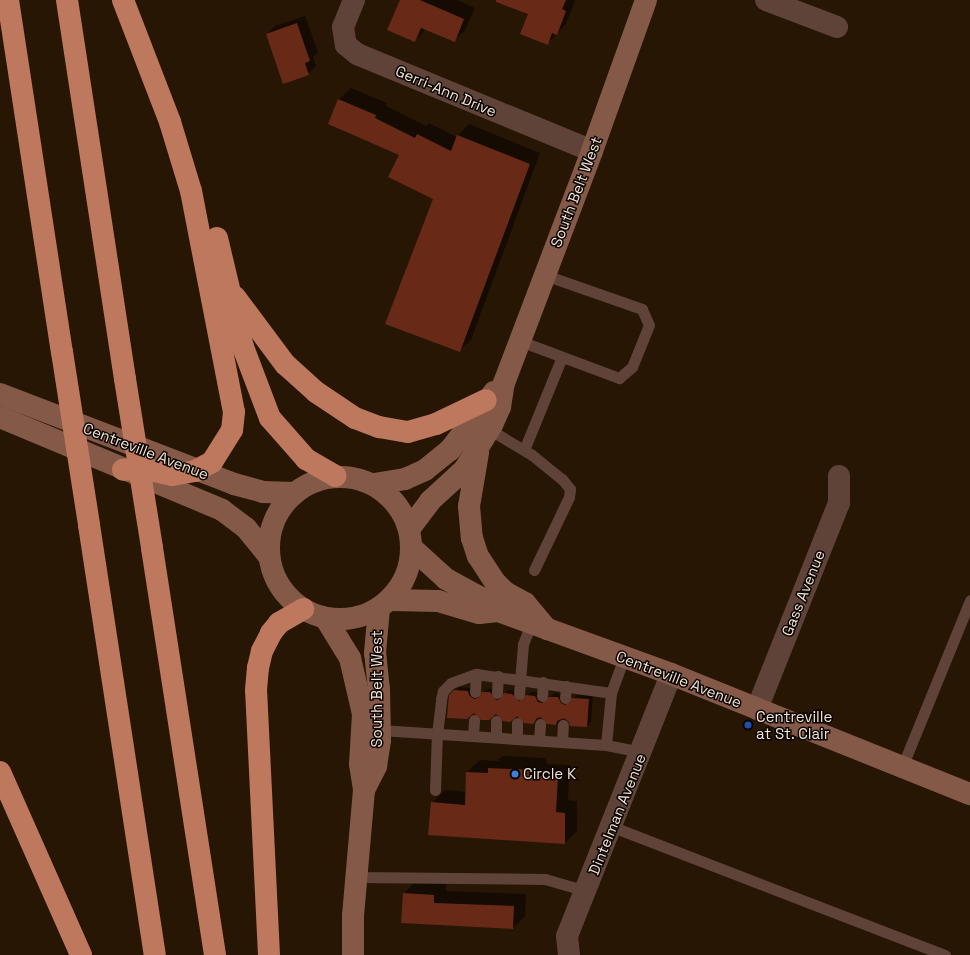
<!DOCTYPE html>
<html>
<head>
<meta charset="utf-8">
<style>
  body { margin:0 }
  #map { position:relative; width:970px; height:955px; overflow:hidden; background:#281604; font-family:"Space Grotesk",sans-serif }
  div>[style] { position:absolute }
  .shadow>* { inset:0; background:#0007 }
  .building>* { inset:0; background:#682a17 }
  .lane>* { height:11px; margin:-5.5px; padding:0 5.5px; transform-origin:5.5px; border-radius:5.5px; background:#5f4338 }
  .street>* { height:22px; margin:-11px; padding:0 11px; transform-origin:11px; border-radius:11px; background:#5f4338 }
  .secondary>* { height:22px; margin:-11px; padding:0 11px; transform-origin:11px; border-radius:11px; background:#855948 }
  .secondary>.ring { margin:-11px; padding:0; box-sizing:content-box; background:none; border:22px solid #855948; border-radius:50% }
  .highway>* { height:22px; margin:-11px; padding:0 11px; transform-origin:11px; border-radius:11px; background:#bd785e }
  .highway-bridge>* { height:22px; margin:-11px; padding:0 11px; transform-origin:11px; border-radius:11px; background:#bd785e }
  .dots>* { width:11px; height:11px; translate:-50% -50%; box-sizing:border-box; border:2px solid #0b0501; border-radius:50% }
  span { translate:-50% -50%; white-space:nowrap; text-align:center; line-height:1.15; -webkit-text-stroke:3px #0b0501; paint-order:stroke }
  .street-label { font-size:15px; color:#f0e3d7 }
  .poi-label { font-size:15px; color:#f0e3d7 }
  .left { translate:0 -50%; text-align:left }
</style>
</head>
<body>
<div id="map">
  <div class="shadow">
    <i style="clip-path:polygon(401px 0,457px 0,475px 8px,465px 30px,454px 41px,426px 29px,415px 41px)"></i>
    <i style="clip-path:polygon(523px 0,573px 0,575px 1px,566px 24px,548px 43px)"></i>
    <i style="clip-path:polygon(305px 16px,318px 52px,313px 57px,316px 66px,308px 74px,267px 34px,275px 26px)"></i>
    <i style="clip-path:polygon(351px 88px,387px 103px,386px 106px,426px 126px,429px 123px,457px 137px,469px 124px,540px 153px,471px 340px,459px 351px,434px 198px,400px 154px,329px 123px,339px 99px)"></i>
    <i style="clip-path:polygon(459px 687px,472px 688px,479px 696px,487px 689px,494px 689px,500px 697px,509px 690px,516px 690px,523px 698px,531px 692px,539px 692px,542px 698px,547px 700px,554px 693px,562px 694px,570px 702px,577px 695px,593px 696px,591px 722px,587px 726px,564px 717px,556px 724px,541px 716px,533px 723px,517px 715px,474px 712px,450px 695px)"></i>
    <i style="clip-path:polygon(502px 756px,546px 758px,547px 764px,570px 765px,568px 800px,577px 801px,577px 831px,565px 843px,432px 803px,445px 790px,466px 792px,467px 772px,480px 760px,498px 761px)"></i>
    <i style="clip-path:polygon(416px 881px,446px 882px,446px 891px,526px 894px,525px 916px,513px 928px,404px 893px)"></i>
  </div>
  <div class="building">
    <i style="clip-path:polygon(400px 0,420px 0,464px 19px,455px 42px,421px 28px,415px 42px,387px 30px)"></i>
    <i style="clip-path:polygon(496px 0,566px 0,562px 9px,566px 11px,557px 35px,552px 33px,548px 45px,520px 34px,528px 14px,496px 2px)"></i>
    <i style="clip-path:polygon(297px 23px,310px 61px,305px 63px,309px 75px,283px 84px,266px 34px)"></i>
    <i style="clip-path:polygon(338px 99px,376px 115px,375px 118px,415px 138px,417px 134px,451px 151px,457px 135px,530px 164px,460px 352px,385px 324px,433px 199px,388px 177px,399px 155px,328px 124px)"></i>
    <i style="clip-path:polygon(454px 690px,468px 691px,469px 695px,474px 699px,478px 698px,482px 692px,490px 692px,496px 700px,500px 699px,504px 693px,512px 694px,519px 701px,526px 695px,535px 696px,538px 702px,542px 703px,549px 697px,558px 697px,561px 703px,565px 705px,572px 698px,589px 699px,587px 727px,570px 726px,569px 722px,564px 718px,557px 721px,556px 725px,547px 724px,541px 717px,537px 718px,533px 724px,524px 723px,517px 716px,510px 722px,503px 721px,496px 714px,489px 720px,481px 720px,474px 713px,467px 719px,447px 718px,449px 695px)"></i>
    <i style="clip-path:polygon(488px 768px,534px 770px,535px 776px,558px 777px,556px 812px,565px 813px,565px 844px,428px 835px,431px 802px,465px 805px,466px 772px,488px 773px)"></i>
    <i style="clip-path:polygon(403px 893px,434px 895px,434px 903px,514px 906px,513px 929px,401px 923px)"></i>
  </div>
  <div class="lane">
    <i style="left:520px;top:341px;width:106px;rotate:20.5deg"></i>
    <i style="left:619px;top:378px;width:17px;rotate:-40deg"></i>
    <i style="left:632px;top:367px;width:45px;rotate:-68deg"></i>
    <i style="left:649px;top:325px;width:17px;rotate:-114deg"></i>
    <i style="left:642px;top:309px;width:103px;rotate:-160.7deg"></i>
    <i style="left:487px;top:428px;width:52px;rotate:31deg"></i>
    <i style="left:532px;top:455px;width:38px;rotate:39deg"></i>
    <i style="left:562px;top:479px;width:13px;rotate:51deg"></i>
    <i style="left:570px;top:489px;width:8px;rotate:97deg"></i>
    <i style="left:569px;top:497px;width:81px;rotate:115.6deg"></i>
    <i style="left:524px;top:450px;width:100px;rotate:-67.8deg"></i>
    <i style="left:475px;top:692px;width:18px;rotate:-87deg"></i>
    <i style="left:497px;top:693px;width:17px;rotate:-87deg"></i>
    <i style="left:519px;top:694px;width:50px;rotate:-85.4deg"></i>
    <i style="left:523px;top:644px;width:22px;rotate:-68deg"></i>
    <i style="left:542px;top:696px;width:14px;rotate:-86deg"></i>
    <i style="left:565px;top:698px;width:12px;rotate:-85deg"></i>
    <i style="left:517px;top:723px;width:15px;rotate:90deg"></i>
    <i style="left:380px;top:730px;width:226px;rotate:3.8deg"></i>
    <i style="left:606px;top:745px;width:37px;rotate:11deg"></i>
    <i style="left:473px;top:735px;width:15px;rotate:-86deg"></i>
    <i style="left:496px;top:737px;width:16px;rotate:-90deg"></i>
    <i style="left:539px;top:740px;width:16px;rotate:-86deg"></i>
    <i style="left:562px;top:742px;width:17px;rotate:-87deg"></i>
    <i style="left:606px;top:745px;width:52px;rotate:-84.5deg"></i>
    <i style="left:611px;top:693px;width:38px;rotate:-70deg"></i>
    <i style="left:902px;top:767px;width:180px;rotate:-67.8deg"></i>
    <i style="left:435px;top:790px;width:56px;rotate:-88deg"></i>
    <i style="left:437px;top:734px;width:35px;rotate:-83deg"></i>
    <i style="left:441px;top:699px;width:8px;rotate:-76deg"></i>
    <i style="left:443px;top:691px;width:11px;rotate:-45deg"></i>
    <i style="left:451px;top:683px;width:27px;rotate:-20deg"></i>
    <i style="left:476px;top:674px;width:136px;rotate:8deg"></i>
    <i style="left:613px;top:827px;width:356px;rotate:21.1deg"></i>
    <i style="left:356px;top:877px;width:189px;rotate:0.6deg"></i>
    <i style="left:545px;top:879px;width:43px;rotate:16.3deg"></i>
  </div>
  <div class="street">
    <i style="left:354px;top:0;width:29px;rotate:112deg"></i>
    <i style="left:343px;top:27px;width:18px;rotate:81deg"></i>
    <i style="left:346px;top:45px;width:14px;rotate:39deg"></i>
    <i style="left:357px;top:54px;width:254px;rotate:22.4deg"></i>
    <i style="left:766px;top:0;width:76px;rotate:20.8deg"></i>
    <i style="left:757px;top:709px;width:222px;rotate:-68.3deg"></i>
    <i style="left:839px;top:503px;width:27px;rotate:-90deg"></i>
    <i style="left:569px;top:955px;width:19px;rotate:-96deg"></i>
    <i style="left:567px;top:936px;width:282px;rotate:-68.3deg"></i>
  </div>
  <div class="secondary">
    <i style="left:0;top:394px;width:251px;rotate:21deg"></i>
    <i style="left:234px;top:484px;width:30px;rotate:15deg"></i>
    <i style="left:263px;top:492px;width:32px;rotate:2deg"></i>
    <i style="left:0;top:417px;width:241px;rotate:22.7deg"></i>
    <i style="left:222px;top:510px;width:30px;rotate:37deg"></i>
    <i style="left:246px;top:528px;width:36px;rotate:51deg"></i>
    <i style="left:478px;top:453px;width:54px;rotate:99.6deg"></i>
    <i style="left:469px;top:506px;width:32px;rotate:85deg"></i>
    <i style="left:472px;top:538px;width:19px;rotate:72deg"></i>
    <i style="left:478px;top:556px;width:31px;rotate:57deg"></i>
    <i style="left:495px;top:582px;width:14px;rotate:45deg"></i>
    <i style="left:505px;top:592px;width:23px;rotate:29deg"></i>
    <i style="left:525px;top:603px;width:34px;rotate:50deg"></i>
    <i class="ring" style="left:269px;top:477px;width:120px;height:120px"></i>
    <i style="left:374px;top:484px;width:31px;rotate:-9deg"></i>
    <i style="left:405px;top:479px;width:22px;rotate:-24deg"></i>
    <i style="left:425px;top:470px;width:32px;rotate:-39deg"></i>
    <i style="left:450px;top:450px;width:73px;rotate:-52.8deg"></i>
    <i style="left:410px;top:528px;width:34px;rotate:-53deg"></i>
    <i style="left:430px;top:501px;width:46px;rotate:-42.4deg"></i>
    <i style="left:464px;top:470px;width:53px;rotate:-58.1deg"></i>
    <i style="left:492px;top:425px;width:20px;rotate:-66deg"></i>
    <i style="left:500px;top:407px;width:24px;rotate:-81deg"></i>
    <i style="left:504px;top:383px;width:248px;rotate:-69.2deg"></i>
    <i style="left:592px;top:151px;width:160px;rotate:-70.3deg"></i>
    <i style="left:411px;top:547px;width:47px;rotate:42.4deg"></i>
    <i style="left:446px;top:579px;width:42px;rotate:28.4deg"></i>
    <i style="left:483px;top:599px;width:19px;rotate:39deg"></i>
    <i style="left:498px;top:611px;width:184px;rotate:20deg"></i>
    <i style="left:671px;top:674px;width:322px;rotate:21.9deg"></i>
    <i style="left:391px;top:600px;width:47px;rotate:1.2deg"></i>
    <i style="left:438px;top:601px;width:43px;rotate:16.3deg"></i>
    <i style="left:479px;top:613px;width:19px;rotate:-6deg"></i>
    <i style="left:326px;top:619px;width:46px;rotate:58.4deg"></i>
    <i style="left:350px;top:658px;width:57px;rotate:76.9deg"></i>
    <i style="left:363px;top:714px;width:50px;rotate:93.4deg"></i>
    <i style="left:360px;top:764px;width:26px;rotate:81deg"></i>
    <i style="left:364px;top:790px;width:126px;rotate:95deg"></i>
    <i style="left:353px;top:916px;width:39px;rotate:90deg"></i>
    <i style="left:364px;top:790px;width:27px;rotate:-63deg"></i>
    <i style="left:376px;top:766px;width:26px;rotate:-81deg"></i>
    <i style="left:380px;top:740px;width:50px;rotate:-91.1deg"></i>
    <i style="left:379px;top:690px;width:37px;rotate:-96deg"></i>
    <i style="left:375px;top:653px;width:45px;rotate:-84.9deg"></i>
  </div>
  <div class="highway">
    <i style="left:8px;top:0;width:356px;rotate:81.3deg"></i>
    <i style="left:67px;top:0;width:383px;rotate:81.3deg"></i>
    <i style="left:123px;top:0;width:131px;rotate:68.9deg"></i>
    <i style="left:170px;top:122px;width:72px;rotate:73.1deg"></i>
    <i style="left:191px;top:191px;width:225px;rotate:79deg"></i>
    <i style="left:234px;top:412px;width:18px;rotate:96deg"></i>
    <i style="left:232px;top:430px;width:38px;rotate:122deg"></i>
    <i style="left:212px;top:462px;width:19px;rotate:152deg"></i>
    <i style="left:195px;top:471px;width:23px;rotate:170deg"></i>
    <i style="left:172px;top:475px;width:27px;rotate:-167deg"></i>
    <i style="left:146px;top:469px;width:23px;rotate:178deg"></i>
    <i style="left:217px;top:238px;width:112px;rotate:76.6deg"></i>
    <i style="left:243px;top:347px;width:76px;rotate:69.2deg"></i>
    <i style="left:270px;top:418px;width:55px;rotate:48.7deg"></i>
    <i style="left:306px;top:459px;width:34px;rotate:30deg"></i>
    <i style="left:235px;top:297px;width:84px;rotate:53.3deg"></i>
    <i style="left:285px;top:364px;width:42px;rotate:42.1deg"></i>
    <i style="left:316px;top:392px;width:47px;rotate:33.7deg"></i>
    <i style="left:355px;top:418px;width:26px;rotate:21deg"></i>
    <i style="left:379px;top:427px;width:29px;rotate:10deg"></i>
    <i style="left:408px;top:432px;width:29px;rotate:-16deg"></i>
    <i style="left:436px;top:424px;width:55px;rotate:-25.6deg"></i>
    <i style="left:89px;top:525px;width:435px;rotate:81.3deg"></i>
    <i style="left:152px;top:548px;width:412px;rotate:81.2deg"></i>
    <i style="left:0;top:772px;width:200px;rotate:66.1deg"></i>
    <i style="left:269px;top:955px;width:265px;rotate:-92.8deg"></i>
    <i style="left:256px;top:690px;width:22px;rotate:-85deg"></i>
    <i style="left:258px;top:668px;width:17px;rotate:-77deg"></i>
    <i style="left:262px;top:651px;width:20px;rotate:-63deg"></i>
    <i style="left:271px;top:633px;width:13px;rotate:-51deg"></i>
    <i style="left:279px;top:623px;width:28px;rotate:-30deg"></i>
  </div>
  <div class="highway-bridge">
    <i style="left:62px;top:352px;width:175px;rotate:81.1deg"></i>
    <i style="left:125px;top:379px;width:171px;rotate:80.9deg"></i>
  </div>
  <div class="dots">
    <i style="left:748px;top:725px;background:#1a4fb4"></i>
    <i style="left:515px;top:774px;background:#3f7fe0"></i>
  </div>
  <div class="street-label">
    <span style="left:446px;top:91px;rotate:23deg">Gerri-Ann Drive</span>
    <span style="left:576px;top:192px;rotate:-69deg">South Belt West</span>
    <span style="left:146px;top:451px;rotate:21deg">Centreville Avenue</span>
    <span style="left:803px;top:593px;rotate:-68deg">Gass Avenue</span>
    <span style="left:679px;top:679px;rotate:21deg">Centreville Avenue</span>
    <span style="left:377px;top:689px;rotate:-90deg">South Belt West</span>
    <span style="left:617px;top:814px;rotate:-68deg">Dintelman Avenue</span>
  </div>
  <div class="poi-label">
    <span class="left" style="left:756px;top:725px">Centreville<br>at St. Clair</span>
    <span class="left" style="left:523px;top:774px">Circle K</span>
  </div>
</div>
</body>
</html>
